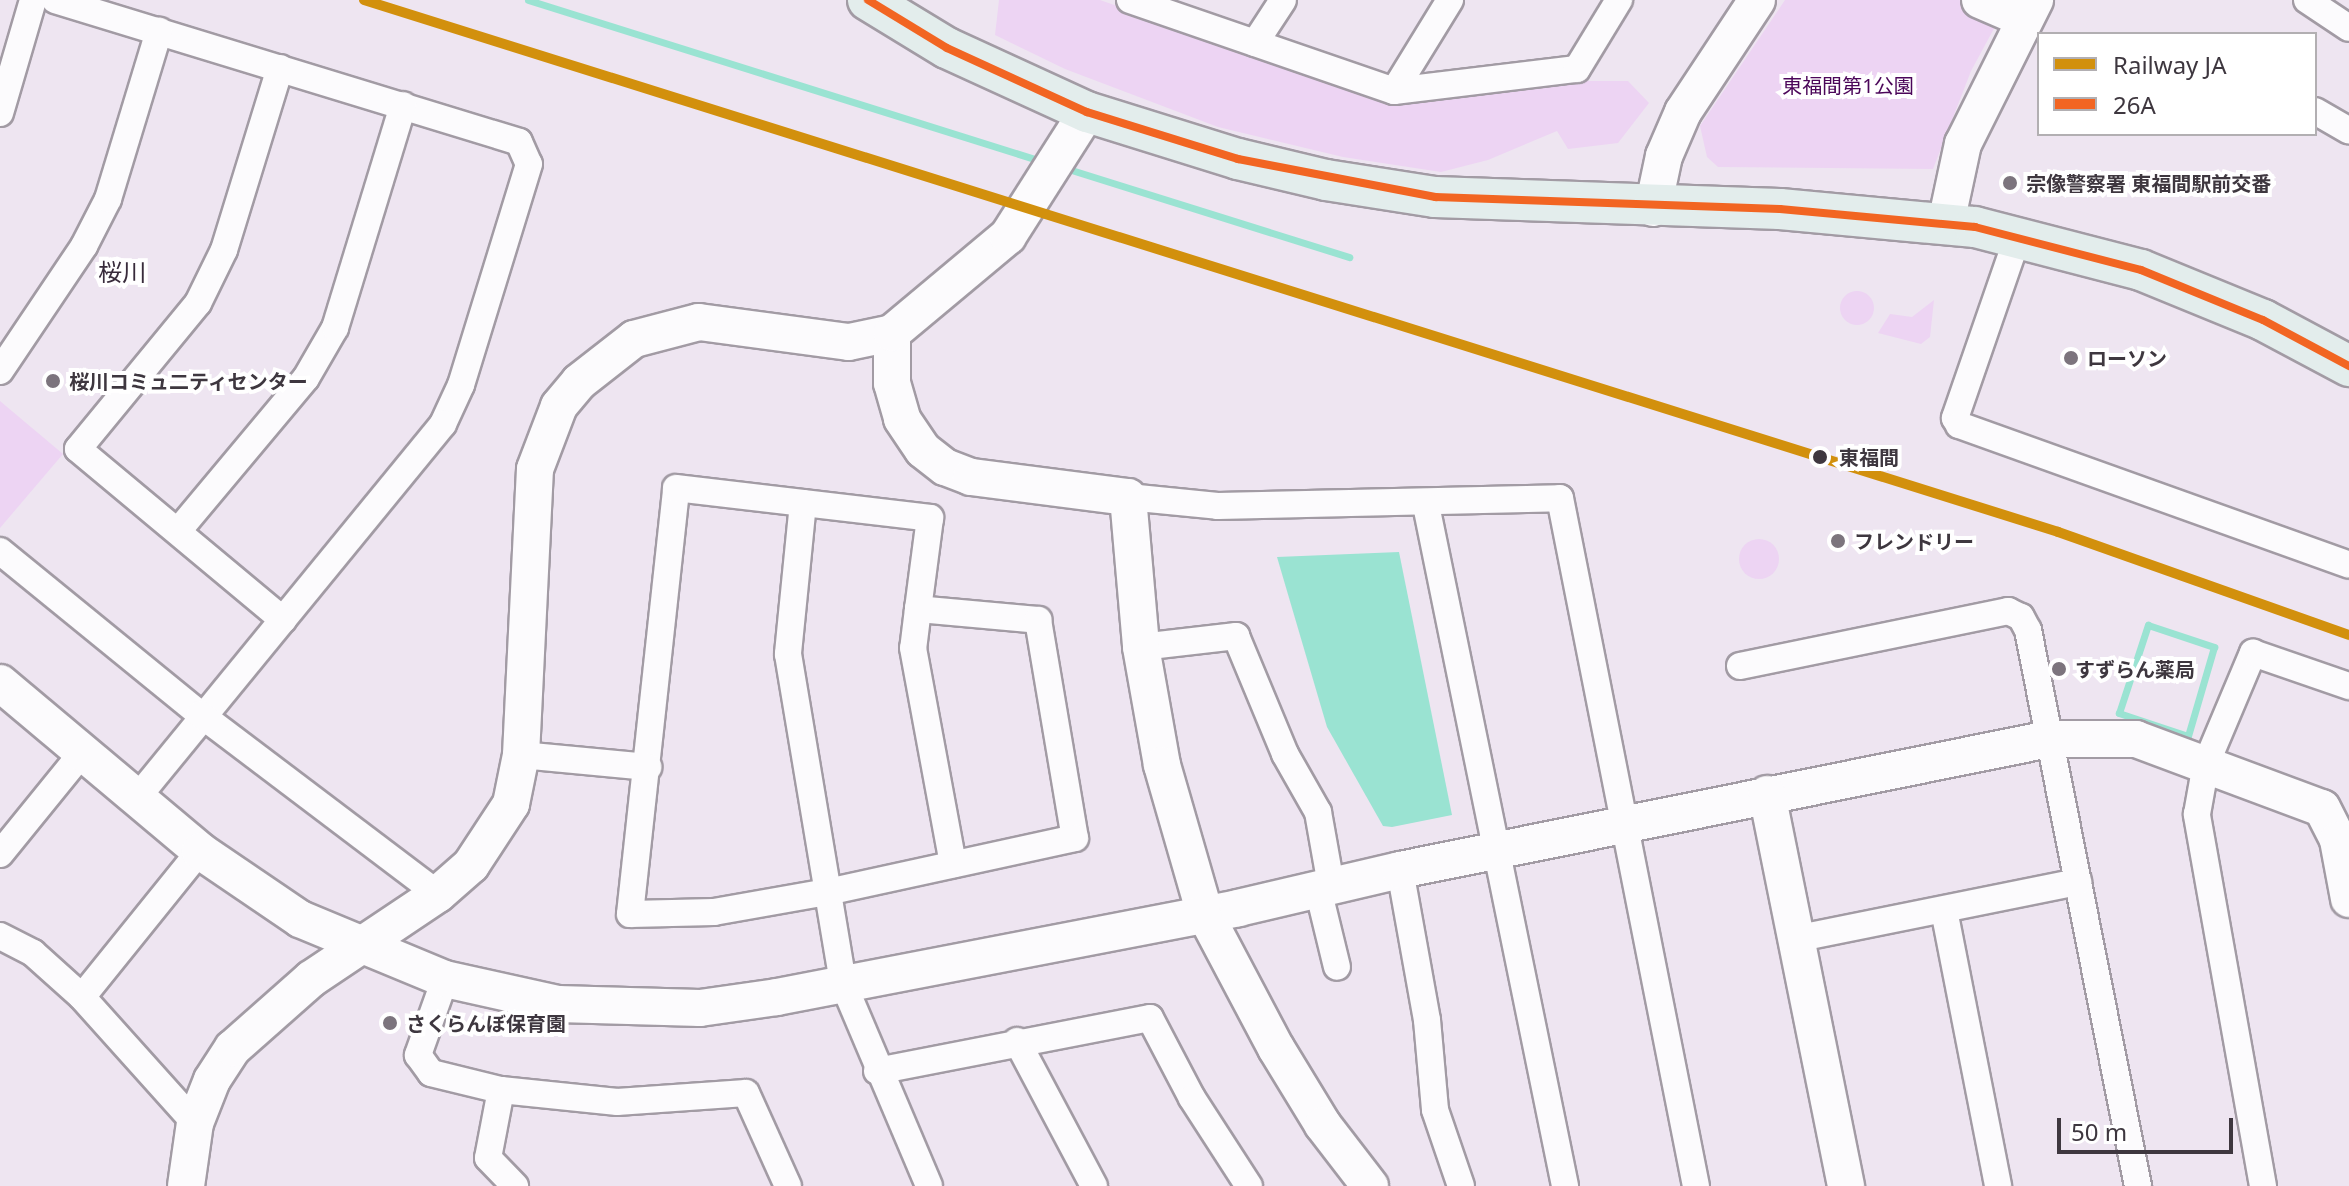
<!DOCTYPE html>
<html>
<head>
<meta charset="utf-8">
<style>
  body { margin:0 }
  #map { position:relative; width:2349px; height:1186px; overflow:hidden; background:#eee5f1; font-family:"Noto Sans","Noto Sans JP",sans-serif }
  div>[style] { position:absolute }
  .green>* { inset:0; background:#edd4f3 }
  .round { border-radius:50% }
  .water>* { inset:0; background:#9ae3d2 }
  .stream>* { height:7px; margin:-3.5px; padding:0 3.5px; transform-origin:3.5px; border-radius:3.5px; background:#9ae3d2 }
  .roads { filter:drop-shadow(2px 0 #a29ba4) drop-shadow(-2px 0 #a29ba4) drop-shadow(0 2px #a29ba4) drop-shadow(0 -2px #a29ba4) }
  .street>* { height:26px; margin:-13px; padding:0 13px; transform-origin:13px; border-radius:13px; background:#fcfbfd }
  .secondary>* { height:36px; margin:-18px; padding:0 18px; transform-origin:18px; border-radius:18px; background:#fcfbfd }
  .primary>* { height:40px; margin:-20px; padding:0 20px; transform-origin:20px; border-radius:20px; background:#e3edec }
  .bus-1>* { height:8px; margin:-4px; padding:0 4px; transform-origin:4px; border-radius:4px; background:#f26522 }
  .rail-1>* { height:10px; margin:-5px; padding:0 5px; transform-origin:5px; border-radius:5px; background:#d2900d }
  .dots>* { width:22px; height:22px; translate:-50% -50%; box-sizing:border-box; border:4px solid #fff; border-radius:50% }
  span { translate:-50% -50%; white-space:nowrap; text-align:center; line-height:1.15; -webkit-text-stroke:8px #fff; paint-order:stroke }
  .park-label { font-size:20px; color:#4b0659 }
  .poi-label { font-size:20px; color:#3e373f; font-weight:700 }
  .left { translate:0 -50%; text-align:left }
  .stop-label { font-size:20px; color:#3e373f; font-weight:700 }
  .quarter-label { font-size:24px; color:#382b3b }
  .legend { position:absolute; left:2037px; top:32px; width:280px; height:104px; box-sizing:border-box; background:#fff; border:2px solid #b2afb2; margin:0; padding:10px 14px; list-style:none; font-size:24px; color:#3e373f }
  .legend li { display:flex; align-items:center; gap:16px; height:40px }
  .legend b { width:40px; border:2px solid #b2afb2 }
  .scale { position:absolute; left:2057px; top:1118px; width:176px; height:36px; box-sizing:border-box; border:4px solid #3e373f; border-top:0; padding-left:10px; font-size:24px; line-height:28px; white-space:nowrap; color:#3e373f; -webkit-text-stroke:6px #fff; paint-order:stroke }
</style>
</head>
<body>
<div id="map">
  <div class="green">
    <i style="clip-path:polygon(999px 0,1100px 0,1393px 103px,1544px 81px,1628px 81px,1649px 103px,1618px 143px,1568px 149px,1557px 131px,1488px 160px,1441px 172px,1343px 157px,1218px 127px,1065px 69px,995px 35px)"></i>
    <i style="clip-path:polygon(1785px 0,1959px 0,1992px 13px,1997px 23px,1971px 71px,1933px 169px,1718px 167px,1707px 157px,1700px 126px)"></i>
    <i class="round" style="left:1840px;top:291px;width:34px;height:34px"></i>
    <i style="clip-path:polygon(1934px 300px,1930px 337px,1921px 344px,1878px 333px,1890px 314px,1912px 317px)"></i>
    <i style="clip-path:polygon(0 401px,63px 454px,0 528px)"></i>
    <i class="round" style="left:1739px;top:539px;width:40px;height:40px"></i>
  </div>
  <div class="water">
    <i style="clip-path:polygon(1399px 552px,1452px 815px,1392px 827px,1383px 826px,1327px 727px,1277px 557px)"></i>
  </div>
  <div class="stream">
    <i style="left:528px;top:0;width:538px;rotate:17.42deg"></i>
    <i style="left:1065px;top:168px;width:298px;rotate:17.4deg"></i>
    <i style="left:2148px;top:625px;width:70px;rotate:18.4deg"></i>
    <i style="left:2214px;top:647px;width:93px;rotate:106.3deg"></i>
    <i style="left:2188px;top:736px;width:73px;rotate:-161.6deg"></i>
    <i style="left:2119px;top:713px;width:93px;rotate:-71.8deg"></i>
  </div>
  <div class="roads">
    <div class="street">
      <i style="left:55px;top:0;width:485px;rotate:17deg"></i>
      <i style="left:519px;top:142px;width:24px;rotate:66deg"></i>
      <i style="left:529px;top:164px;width:231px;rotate:107.1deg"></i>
      <i style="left:461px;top:385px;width:43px;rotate:114.8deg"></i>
      <i style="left:443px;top:424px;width:481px;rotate:129.3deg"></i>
      <i style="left:1130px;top:0;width:279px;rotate:19deg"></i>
      <i style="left:1394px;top:91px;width:184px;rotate:-6.9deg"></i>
      <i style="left:1577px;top:69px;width:81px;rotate:-58.7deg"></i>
      <i style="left:2307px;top:0;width:50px;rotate:33.7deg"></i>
      <i style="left:1255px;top:43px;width:51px;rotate:-56.9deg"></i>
      <i style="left:280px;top:68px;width:190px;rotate:107.1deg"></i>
      <i style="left:224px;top:250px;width:59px;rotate:116.1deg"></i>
      <i style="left:198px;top:303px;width:189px;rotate:129.4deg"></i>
      <i style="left:78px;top:449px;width:267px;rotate:39.8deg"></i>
      <i style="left:1394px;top:91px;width:107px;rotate:-58.4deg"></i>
      <i style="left:2315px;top:111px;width:39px;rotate:30deg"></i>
      <i style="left:0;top:113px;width:118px;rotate:-73.7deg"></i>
      <i style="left:2018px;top:236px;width:193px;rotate:109.1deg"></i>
      <i style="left:1955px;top:418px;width:8px;rotate:60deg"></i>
      <i style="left:1959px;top:425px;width:414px;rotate:19.7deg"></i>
      <i style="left:0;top:371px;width:151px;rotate:-56.1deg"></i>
      <i style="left:84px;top:246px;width:53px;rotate:-62.9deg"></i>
      <i style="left:108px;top:199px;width:176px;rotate:-73.1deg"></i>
      <i style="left:1128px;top:497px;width:90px;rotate:5.7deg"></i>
      <i style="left:1218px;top:506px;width:342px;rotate:-1.3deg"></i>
      <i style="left:1560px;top:498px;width:701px;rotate:78.82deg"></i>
      <i style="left:803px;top:503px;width:152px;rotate:95.7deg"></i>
      <i style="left:788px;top:654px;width:334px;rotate:80.5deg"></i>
      <i style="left:843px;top:983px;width:220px;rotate:67deg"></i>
      <i style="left:1426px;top:505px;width:695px;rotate:78.46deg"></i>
      <i style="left:178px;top:531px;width:199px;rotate:-50.1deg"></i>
      <i style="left:306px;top:378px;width:58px;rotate:-59.9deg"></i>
      <i style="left:335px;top:328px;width:233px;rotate:-73deg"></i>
      <i style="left:0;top:551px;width:258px;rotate:39.2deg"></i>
      <i style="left:200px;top:714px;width:298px;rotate:37.1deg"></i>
      <i style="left:918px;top:609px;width:121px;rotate:5.2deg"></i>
      <i style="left:1038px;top:620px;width:221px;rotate:80.4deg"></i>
      <i style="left:1075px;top:838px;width:254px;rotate:167.7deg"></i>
      <i style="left:827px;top:892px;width:115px;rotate:170deg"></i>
      <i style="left:714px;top:912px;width:84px;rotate:178.6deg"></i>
      <i style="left:630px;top:914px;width:428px;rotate:-83.8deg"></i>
      <i style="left:676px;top:488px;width:256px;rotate:6.7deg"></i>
      <i style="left:930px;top:518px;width:92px;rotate:97.5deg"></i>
      <i style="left:918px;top:609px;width:39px;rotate:97deg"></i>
      <i style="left:913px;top:648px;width:220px;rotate:79.5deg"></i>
      <i style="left:1141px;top:647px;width:96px;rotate:-6.6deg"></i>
      <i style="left:1236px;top:636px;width:128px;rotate:67.4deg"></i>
      <i style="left:1285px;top:754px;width:67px;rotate:60.4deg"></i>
      <i style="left:1318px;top:812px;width:74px;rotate:79.9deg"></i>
      <i style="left:1740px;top:666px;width:274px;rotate:-11.6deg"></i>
      <i style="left:2008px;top:611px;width:14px;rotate:25deg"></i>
      <i style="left:2021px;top:617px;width:15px;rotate:62deg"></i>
      <i style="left:2028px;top:630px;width:567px;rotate:78.81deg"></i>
      <i style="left:521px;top:755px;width:128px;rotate:5.4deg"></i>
      <i style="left:0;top:854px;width:132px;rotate:-50.9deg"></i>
      <i style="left:1400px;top:870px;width:152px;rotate:79.8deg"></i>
      <i style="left:1427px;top:1020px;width:90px;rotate:84.9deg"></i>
      <i style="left:1435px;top:1110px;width:80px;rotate:71.1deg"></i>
      <i style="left:1318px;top:889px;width:80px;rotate:76.3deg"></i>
      <i style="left:1944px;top:910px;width:281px;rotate:78.9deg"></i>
      <i style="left:0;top:936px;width:37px;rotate:27deg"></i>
      <i style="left:33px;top:953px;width:66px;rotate:41.9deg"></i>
      <i style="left:82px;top:997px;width:169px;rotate:48.1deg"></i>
      <i style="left:1795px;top:939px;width:289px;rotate:-11.4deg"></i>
      <i style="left:445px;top:979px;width:81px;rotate:109.6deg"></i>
      <i style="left:418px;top:1055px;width:22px;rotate:54deg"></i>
      <i style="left:431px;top:1073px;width:72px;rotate:13.7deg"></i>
      <i style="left:501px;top:1090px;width:117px;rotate:5.9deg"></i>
      <i style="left:617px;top:1102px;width:129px;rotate:-4deg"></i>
      <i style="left:746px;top:1093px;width:102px;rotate:65.7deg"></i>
      <i style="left:82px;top:997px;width:188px;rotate:-51.1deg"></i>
      <i style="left:1017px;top:1041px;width:164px;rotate:62deg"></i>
      <i style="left:877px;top:1071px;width:278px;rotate:-11deg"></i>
      <i style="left:1150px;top:1018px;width:90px;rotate:62.3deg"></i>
      <i style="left:1192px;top:1098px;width:105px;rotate:57.1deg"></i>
      <i style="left:501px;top:1090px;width:69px;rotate:100.8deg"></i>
      <i style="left:488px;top:1158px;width:39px;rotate:46deg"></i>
      <i style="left:2263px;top:1186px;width:378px;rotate:-100.1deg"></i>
      <i style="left:2197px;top:814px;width:51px;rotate:-79.8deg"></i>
      <i style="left:2206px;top:764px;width:121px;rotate:-67.1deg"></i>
      <i style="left:2253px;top:653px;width:102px;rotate:19deg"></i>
    </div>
    <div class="secondary">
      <i style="left:1980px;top:0;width:48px;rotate:23.4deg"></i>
      <i style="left:1653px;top:208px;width:53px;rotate:-78.1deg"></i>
      <i style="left:1664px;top:156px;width:48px;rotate:-66.6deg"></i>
      <i style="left:1683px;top:112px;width:134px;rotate:-56.5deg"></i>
      <i style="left:1946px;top:223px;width:81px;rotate:-77.9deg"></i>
      <i style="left:1963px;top:144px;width:161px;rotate:-63.4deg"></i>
      <i style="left:892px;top:333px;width:50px;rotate:90deg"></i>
      <i style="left:892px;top:383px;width:37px;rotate:74deg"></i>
      <i style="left:902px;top:419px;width:37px;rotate:56deg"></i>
      <i style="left:923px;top:450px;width:28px;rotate:38deg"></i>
      <i style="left:945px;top:467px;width:28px;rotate:21deg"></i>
      <i style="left:971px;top:477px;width:158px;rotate:7.3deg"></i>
      <i style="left:1128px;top:497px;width:151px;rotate:85deg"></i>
      <i style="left:1141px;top:647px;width:120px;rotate:79.9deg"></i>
      <i style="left:1162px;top:765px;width:155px;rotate:73.9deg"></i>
      <i style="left:1205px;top:914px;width:152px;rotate:62.1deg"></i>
      <i style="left:1276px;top:1048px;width:90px;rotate:58.6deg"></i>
      <i style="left:1323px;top:1125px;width:77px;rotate:52.4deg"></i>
      <i style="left:0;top:683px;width:261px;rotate:40deg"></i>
      <i style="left:200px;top:851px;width:121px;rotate:34.2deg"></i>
      <i style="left:300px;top:919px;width:157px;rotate:22.5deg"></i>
      <i style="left:445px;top:979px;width:116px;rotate:12.5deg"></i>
      <i style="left:558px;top:1004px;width:142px;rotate:1.6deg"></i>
      <i style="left:700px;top:1008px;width:78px;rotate:-8.1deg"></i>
      <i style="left:777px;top:997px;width:470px;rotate:-10.9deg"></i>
      <i style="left:1238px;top:908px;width:166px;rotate:-13.2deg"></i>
      <i style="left:1400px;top:870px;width:662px;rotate:-11.41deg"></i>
      <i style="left:2049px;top:739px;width:87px"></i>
      <i style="left:2136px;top:739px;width:198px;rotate:20.4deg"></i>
      <i style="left:2322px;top:808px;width:36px;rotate:63deg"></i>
      <i style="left:2338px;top:840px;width:60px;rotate:79.4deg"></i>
      <i style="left:1767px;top:794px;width:400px;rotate:78.6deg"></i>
      <i style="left:186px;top:1186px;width:64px;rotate:-81.9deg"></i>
      <i style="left:195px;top:1123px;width:46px;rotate:-68.4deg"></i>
      <i style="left:212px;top:1080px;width:38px;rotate:-57deg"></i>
      <i style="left:233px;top:1048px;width:104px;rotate:-41.5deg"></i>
      <i style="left:311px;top:979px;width:153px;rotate:-33.8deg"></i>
      <i style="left:438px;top:894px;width:44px;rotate:-41.3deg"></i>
      <i style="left:471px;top:865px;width:73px;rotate:-56.7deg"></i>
      <i style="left:511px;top:804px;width:50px;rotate:-78.5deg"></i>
      <i style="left:521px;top:755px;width:286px;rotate:-87.2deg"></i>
      <i style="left:535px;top:469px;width:67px;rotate:-69.1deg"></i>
      <i style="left:559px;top:406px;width:31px;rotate:-50deg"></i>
      <i style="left:579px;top:382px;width:70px;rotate:-38deg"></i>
      <i style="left:634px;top:339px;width:67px;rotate:-14.7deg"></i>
      <i style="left:699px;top:322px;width:151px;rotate:7.6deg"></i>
      <i style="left:849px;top:342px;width:44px;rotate:-11.8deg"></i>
      <i style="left:892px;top:333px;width:151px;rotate:-39.9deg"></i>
      <i style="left:1008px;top:236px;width:147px;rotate:-57.5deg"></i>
    </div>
    <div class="primary">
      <i style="left:868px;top:0;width:92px;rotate:31.3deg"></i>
      <i style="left:947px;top:48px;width:154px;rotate:24.6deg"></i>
      <i style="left:1087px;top:112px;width:158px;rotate:17.3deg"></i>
      <i style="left:1238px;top:159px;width:90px;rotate:13.4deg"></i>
      <i style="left:1326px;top:180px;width:110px;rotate:8.9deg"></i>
      <i style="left:1435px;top:197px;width:345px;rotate:2deg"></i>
      <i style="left:1780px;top:209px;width:196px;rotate:5.3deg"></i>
      <i style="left:1975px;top:227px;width:171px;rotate:14.5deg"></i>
      <i style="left:2141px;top:270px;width:132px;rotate:22.3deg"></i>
      <i style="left:2263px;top:320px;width:98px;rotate:28.1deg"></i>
    </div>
  </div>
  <div class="bus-1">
    <i style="left:868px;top:0;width:92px;rotate:31.3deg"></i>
    <i style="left:947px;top:48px;width:154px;rotate:24.6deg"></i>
    <i style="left:1087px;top:112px;width:158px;rotate:17.3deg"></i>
    <i style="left:1238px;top:159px;width:201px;rotate:10.9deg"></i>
    <i style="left:1435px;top:197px;width:345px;rotate:2deg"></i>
    <i style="left:1780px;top:209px;width:196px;rotate:5.3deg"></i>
    <i style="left:1975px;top:227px;width:171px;rotate:14.5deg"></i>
    <i style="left:2141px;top:270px;width:132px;rotate:22.3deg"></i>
    <i style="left:2263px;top:320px;width:98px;rotate:28.1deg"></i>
  </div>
  <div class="rail-1">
    <i style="left:364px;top:0;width:1776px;rotate:17.43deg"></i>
    <i style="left:2058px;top:532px;width:309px;rotate:19.5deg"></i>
  </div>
  <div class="dots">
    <i style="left:2010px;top:183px;background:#7c747d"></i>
    <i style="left:2071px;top:358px;background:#7c747d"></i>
    <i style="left:53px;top:381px;background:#7c747d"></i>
    <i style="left:1820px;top:457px;background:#3e373f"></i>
    <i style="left:1838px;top:541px;background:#7c747d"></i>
    <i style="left:2059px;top:669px;background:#7c747d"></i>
    <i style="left:390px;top:1023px;background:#7c747d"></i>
  </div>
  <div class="park-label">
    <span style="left:1848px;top:85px">東福間第1公園</span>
  </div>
  <div class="poi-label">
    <span class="left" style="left:2026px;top:183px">宗像警察署 東福間駅前交番</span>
    <span class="left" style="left:2087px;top:358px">ローソン</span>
    <span class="left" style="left:69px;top:381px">桜川コミュ二ティセンター</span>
    <span class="left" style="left:1854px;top:541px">フレンドリー</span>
    <span class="left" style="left:2075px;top:669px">すずらん薬局</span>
    <span class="left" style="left:406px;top:1023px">さくらんぼ保育園</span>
  </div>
  <div class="stop-label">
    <span class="left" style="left:1839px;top:457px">東福間</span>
  </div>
  <div class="quarter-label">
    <span style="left:122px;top:272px">桜川</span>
  </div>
  <ul class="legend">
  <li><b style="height:10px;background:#d2900d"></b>Railway JA</li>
  <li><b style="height:10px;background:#f26522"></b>26A</li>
  </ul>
  <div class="scale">50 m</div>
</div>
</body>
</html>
